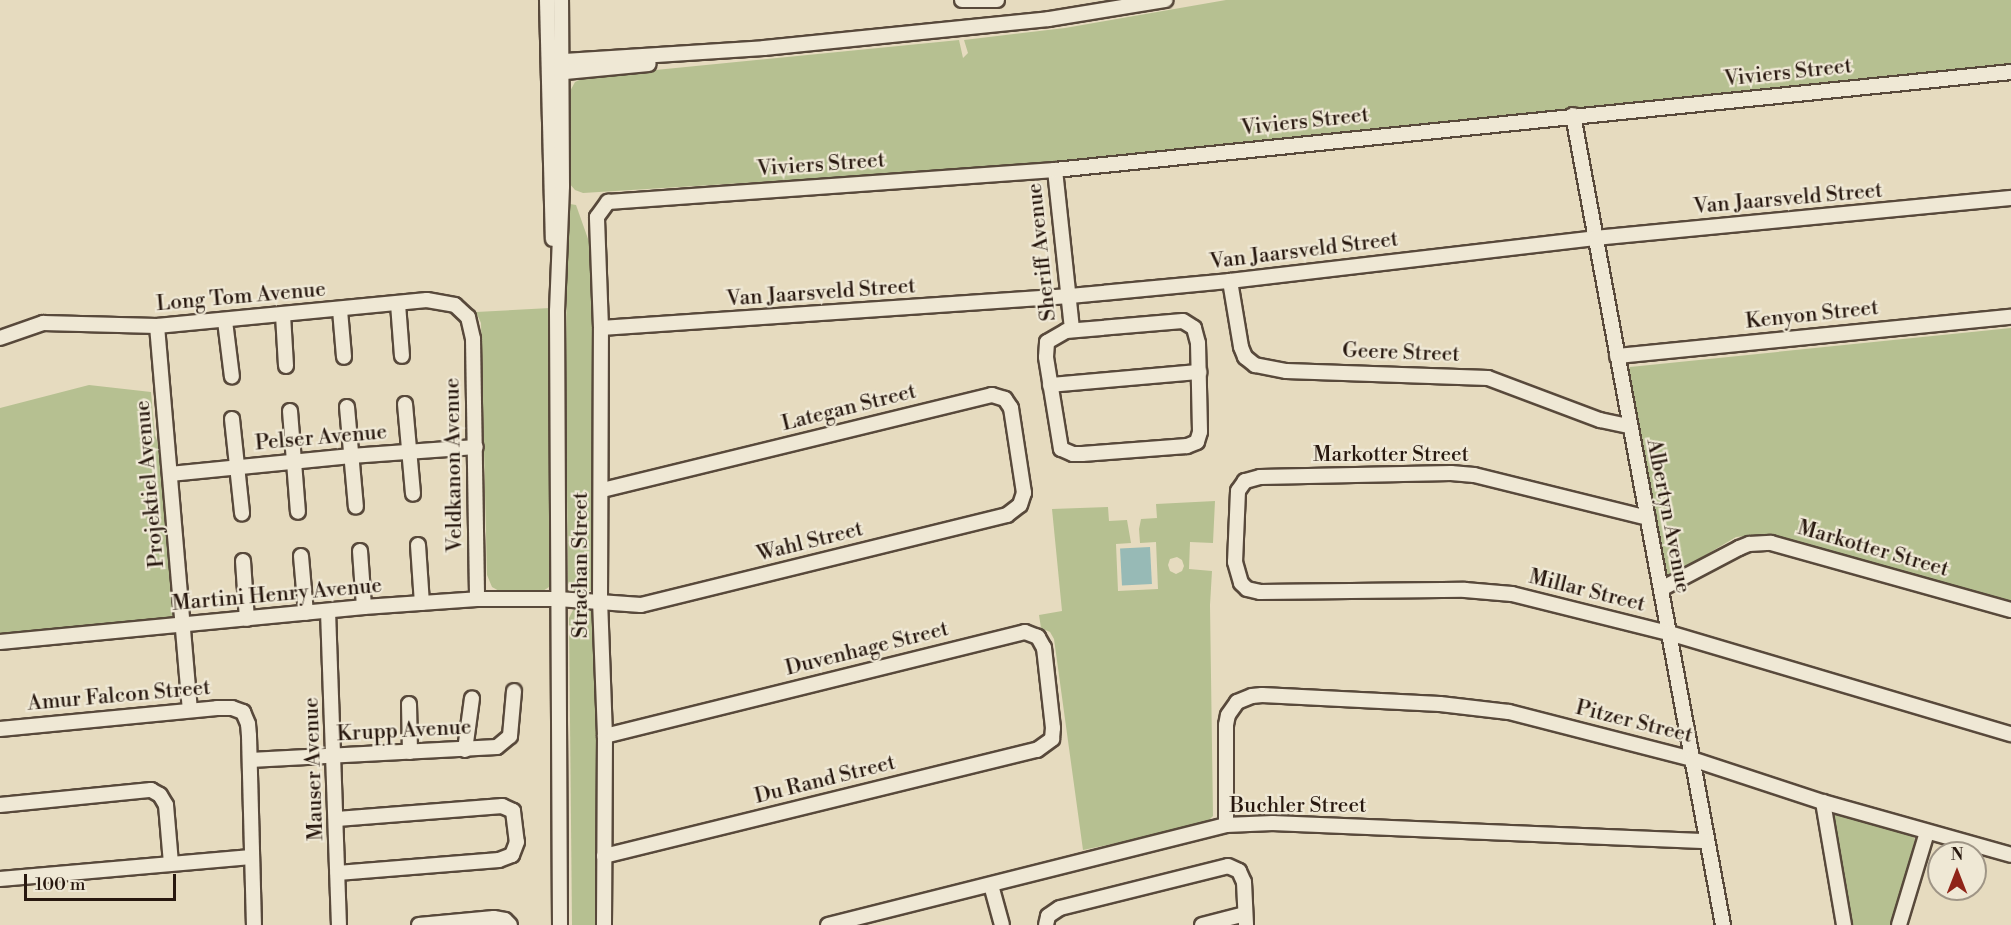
<!DOCTYPE html>
<html>
<head>
<meta charset="utf-8">
<style>
  body { margin:0 }
  #map { position:relative; width:2011px; height:925px; overflow:hidden; background:#e6dbbf; font-family:"Libre Bodoni",serif }
  div>[style] { position:absolute }
  .green>* { inset:0; background:#b6c091 }
  .water>* { inset:0; background:#97bab6; transform-origin:0 0 }
  .roads { filter:drop-shadow(2px 0 #58493b) drop-shadow(-2px 0 #58493b) drop-shadow(0 2px #58493b) drop-shadow(0 -2px #58493b) }
  .minor>* { height:14px; margin:-7px; padding:0 7px; transform-origin:7px; border-radius:7px; background:#efe8d5 }
  span { translate:-50% -50%; white-space:nowrap; text-align:center; line-height:1.15; -webkit-text-stroke:4.5px #efe8d5; paint-order:stroke }
  .street-label { font-size:21px; color:#28180f }
  .north { position:absolute; left:1927px; top:841px; width:60px; height:60px; box-sizing:border-box; background:#efe8d5; border:2px solid #9f9586; border-radius:50%; rotate:0deg; font-size:16px; font-weight:700; line-height:24px; text-align:center; color:#28180f }
  .north::after { content:''; display:block; margin:auto; width:21px; height:27px; background:#8f2418; clip-path:polygon(50% 0,100% 100%,50% 72%,0 100%) }
  .scale { position:absolute; left:24px; top:874px; width:152px; height:27px; box-sizing:border-box; border:3px solid #28180f; border-top:0; padding-left:8px; font-size:18px; line-height:21px; white-space:nowrap; color:#28180f; -webkit-text-stroke:4px #efe8d5; paint-order:stroke }
</style>
</head>
<body>
<div id="map">
  <div class="green">
    <i style="clip-path:polygon(1226px 0,2011px 0,2011px 67px,1006px 167px,583px 193px,575px 190px,569px 183px,568px 95px,575px 82px,585px 77px,959px 40px,963px 58px,968px 53px,964px 40px,1065px 28px)"></i>
    <i style="clip-path:polygon(570px 204px,576px 205px,593px 253px,596px 588px,583px 594px,574px 591px,568px 583px,566px 391px,567px 206px)"></i>
    <i style="clip-path:polygon(550px 308px,554px 577px,552px 585px,543px 591px,501px 592px,492px 587px,487px 575px,481px 323px,476px 312px)"></i>
    <i style="clip-path:polygon(2011px 328px,2011px 604px,1765px 534px,1736px 537px,1665px 579px,1626px 372px,1630px 367px)"></i>
    <i style="clip-path:polygon(89px 385px,151px 392px,155px 435px,165px 462px,176px 615px,168px 621px,0 635px,0 408px)"></i>
    <i style="clip-path:polygon(evenodd,1215px 501px,1213px 543px,1190px 542px,1189px 569px,1212px 571px,1210px 605px,1213px 816px,1204px 825px,1083px 850px,1054px 639px,1050px 632px,1041px 628px,1039px 615px,1062px 611px,1052px 509px,1108px 507px,1109px 521px,1127px 520px,1131px 543px,1116px 544px,1118px 591px,1158px 589px,1156px 542px,1140px 543px,1139px 529px,1141px 519px,1157px 518px,1156px 504px,1215px 501px,1177px 557px,1182px 560px,1184px 566px,1182px 571px,1176px 574px,1170px 571px,1168px 565px,1170px 559px,1177px 557px)"></i>
    <i style="clip-path:polygon(579px 607px,592px 608px,597px 615px,599px 925px,572px 925px,569px 618px,573px 610px)"></i>
    <i style="clip-path:polygon(1837px 813px,1910px 833px,1915px 839px,1892px 925px,1851px 925px,1831px 820px)"></i>
  </div>
  <div class="water">
    <i style="left:1150px;top:547px;width:37px;height:30px;rotate:87deg"></i>
  </div>
  <div class="roads">
    <div class="minor">
      <i style="left:547px;top:0;width:239px;rotate:88.6deg"></i>
      <i style="left:962px;top:0;width:35px"></i>
      <i style="left:549px;top:62px;width:215px;rotate:-3.7deg"></i>
      <i style="left:764px;top:48px;width:286px;rotate:-5.8deg"></i>
      <i style="left:1049px;top:19px;width:118px;rotate:-9.3deg"></i>
      <i style="left:555px;top:73px;width:94px;rotate:-5.5deg"></i>
      <i style="left:1573px;top:115px;width:824px;rotate:79.51deg"></i>
      <i style="left:1055px;top:170px;width:161px;rotate:83.9deg"></i>
      <i style="left:1230px;top:281px;width:67px;rotate:80.5deg"></i>
      <i style="left:1241px;top:347px;width:11px;rotate:68deg"></i>
      <i style="left:1245px;top:357px;width:13px;rotate:39deg"></i>
      <i style="left:1255px;top:365px;width:32px;rotate:11deg"></i>
      <i style="left:1286px;top:371px;width:202px;rotate:2deg"></i>
      <i style="left:1488px;top:378px;width:120px;rotate:20.6deg"></i>
      <i style="left:1600px;top:420px;width:30px;rotate:12deg"></i>
      <i style="left:398px;top:304px;width:52px;rotate:85.6deg"></i>
      <i style="left:340px;top:310px;width:47px;rotate:85.1deg"></i>
      <i style="left:283px;top:315px;width:51px;rotate:86.6deg"></i>
      <i style="left:225px;top:321px;width:56px;rotate:82.9deg"></i>
      <i style="left:1183px;top:321px;width:13px;rotate:32deg"></i>
      <i style="left:1194px;top:328px;width:16px;rotate:75deg"></i>
      <i style="left:1198px;top:343px;width:89px;rotate:88.7deg"></i>
      <i style="left:1200px;top:432px;width:10px;rotate:107deg"></i>
      <i style="left:1197px;top:442px;width:11px;rotate:158deg"></i>
      <i style="left:1187px;top:446px;width:105px;rotate:175.6deg"></i>
      <i style="left:1082px;top:454px;width:9px;rotate:180deg"></i>
      <i style="left:1073px;top:454px;width:13px;rotate:-157deg"></i>
      <i style="left:1061px;top:449px;width:93px;rotate:-99.3deg"></i>
      <i style="left:1046px;top:357px;width:15px;rotate:-86deg"></i>
      <i style="left:1047px;top:342px;width:22px;rotate:-30deg"></i>
      <i style="left:1066px;top:331px;width:117px;rotate:-4.9deg"></i>
      <i style="left:157px;top:326px;width:385px;rotate:85.1deg"></i>
      <i style="left:601px;top:328px;width:470px;rotate:-3.9deg"></i>
      <i style="left:1070px;top:296px;width:161px;rotate:-5.4deg"></i>
      <i style="left:1230px;top:281px;width:367px;rotate:-6.7deg"></i>
      <i style="left:1594px;top:238px;width:419px;rotate:-5.5deg"></i>
      <i style="left:0;top:338px;width:46px;rotate:-19.2deg"></i>
      <i style="left:43px;top:323px;width:114px;rotate:1.5deg"></i>
      <i style="left:157px;top:326px;width:271px;rotate:-5.5deg"></i>
      <i style="left:427px;top:300px;width:28px;rotate:10deg"></i>
      <i style="left:455px;top:305px;width:18px;rotate:43deg"></i>
      <i style="left:468px;top:317px;width:23px;rotate:77deg"></i>
      <i style="left:473px;top:339px;width:260px;rotate:89.1deg"></i>
      <i style="left:1617px;top:356px;width:396px;rotate:-5.7deg"></i>
      <i style="left:1050px;top:385px;width:150px;rotate:-5deg"></i>
      <i style="left:405px;top:404px;width:90px;rotate:84.9deg"></i>
      <i style="left:347px;top:407px;width:100px;rotate:84.9deg"></i>
      <i style="left:290px;top:411px;width:101px;rotate:85.5deg"></i>
      <i style="left:232px;top:419px;width:95px;rotate:83.9deg"></i>
      <i style="left:170px;top:474px;width:182px;rotate:-5.7deg"></i>
      <i style="left:351px;top:456px;width:125px;rotate:-4.1deg"></i>
      <i style="left:1648px;top:518px;width:179px;rotate:-166.1deg"></i>
      <i style="left:1474px;top:475px;width:23px;rotate:-175deg"></i>
      <i style="left:1451px;top:473px;width:191px;rotate:178.8deg"></i>
      <i style="left:1260px;top:477px;width:16px;rotate:165deg"></i>
      <i style="left:1245px;top:481px;width:12px;rotate:125deg"></i>
      <i style="left:1238px;top:491px;width:71px;rotate:92.4deg"></i>
      <i style="left:1235px;top:562px;width:22px;rotate:74deg"></i>
      <i style="left:1241px;top:583px;width:8px;rotate:45deg"></i>
      <i style="left:1247px;top:589px;width:13px;rotate:13deg"></i>
      <i style="left:1260px;top:592px;width:205px;rotate:-0.6deg"></i>
      <i style="left:1465px;top:590px;width:47px;rotate:4.9deg"></i>
      <i style="left:1512px;top:594px;width:162px;rotate:14deg"></i>
      <i style="left:1669px;top:633px;width:357px;rotate:16.5deg"></i>
      <i style="left:418px;top:545px;width:58px;rotate:86.1deg"></i>
      <i style="left:360px;top:551px;width:56px;rotate:85.9deg"></i>
      <i style="left:301px;top:556px;width:57px;rotate:85deg"></i>
      <i style="left:243px;top:561px;width:58px;rotate:86.1deg"></i>
      <i style="left:1661px;top:589px;width:88px;rotate:-27.7deg"></i>
      <i style="left:1739px;top:548px;width:11px;rotate:-22deg"></i>
      <i style="left:1749px;top:544px;width:22px;rotate:-3deg"></i>
      <i style="left:1771px;top:543px;width:249px;rotate:15.6deg"></i>
      <i style="left:328px;top:611px;width:314px;rotate:88deg"></i>
      <i style="left:0;top:642px;width:366px;rotate:-5.5deg"></i>
      <i style="left:364px;top:607px;width:113px;rotate:-4deg"></i>
      <i style="left:477px;top:599px;width:81px"></i>
      <i style="left:558px;top:599px;width:83px;rotate:4.1deg"></i>
      <i style="left:641px;top:605px;width:377px;rotate:-13.8deg"></i>
      <i style="left:1007px;top:515px;width:16px;rotate:-38deg"></i>
      <i style="left:1020px;top:505px;width:13px;rotate:-72deg"></i>
      <i style="left:1024px;top:493px;width:86px;rotate:-98.7deg"></i>
      <i style="left:1011px;top:408px;width:11px;rotate:-124deg"></i>
      <i style="left:1005px;top:399px;width:14px;rotate:-163deg"></i>
      <i style="left:992px;top:395px;width:401px;rotate:166.3deg"></i>
      <i style="left:409px;top:704px;width:48px;rotate:88.8deg"></i>
      <i style="left:0;top:729px;width:218px;rotate:-5.5deg"></i>
      <i style="left:217px;top:708px;width:15px"></i>
      <i style="left:232px;top:708px;width:12px;rotate:20deg"></i>
      <i style="left:243px;top:712px;width:13px;rotate:67deg"></i>
      <i style="left:248px;top:724px;width:12px;rotate:85deg"></i>
      <i style="left:249px;top:736px;width:189px;rotate:88.5deg"></i>
      <i style="left:465px;top:750px;width:52px;rotate:-82.3deg"></i>
      <i style="left:250px;top:760px;width:247px;rotate:-3deg"></i>
      <i style="left:497px;top:747px;width:17px;rotate:-40deg"></i>
      <i style="left:510px;top:736px;width:45px;rotate:-84.9deg"></i>
      <i style="left:1823px;top:802px;width:125px;rotate:80.3deg"></i>
      <i style="left:0;top:805px;width:152px;rotate:-5.7deg"></i>
      <i style="left:151px;top:790px;width:10px;rotate:29deg"></i>
      <i style="left:160px;top:795px;width:12px;rotate:59deg"></i>
      <i style="left:166px;top:805px;width:58px;rotate:85.1deg"></i>
      <i style="left:337px;top:819px;width:166px;rotate:-4.5deg"></i>
      <i style="left:502px;top:806px;width:12px;rotate:24deg"></i>
      <i style="left:513px;top:811px;width:31px;rotate:83deg"></i>
      <i style="left:517px;top:842px;width:14px;rotate:111deg"></i>
      <i style="left:512px;top:855px;width:14px;rotate:159deg"></i>
      <i style="left:499px;top:860px;width:162px;rotate:175.4deg"></i>
      <i style="left:1226px;top:825px;width:100px;rotate:-90deg"></i>
      <i style="left:1226px;top:725px;width:10px;rotate:-79deg"></i>
      <i style="left:1228px;top:715px;width:16px;rotate:-55deg"></i>
      <i style="left:1237px;top:702px;width:16px;rotate:-22deg"></i>
      <i style="left:1252px;top:696px;width:10px;rotate:-6deg"></i>
      <i style="left:1262px;top:695px;width:178px;rotate:2.9deg"></i>
      <i style="left:1440px;top:704px;width:69px;rotate:6.6deg"></i>
      <i style="left:1509px;top:712px;width:189px;rotate:14.4deg"></i>
      <i style="left:1692px;top:759px;width:138px;rotate:18.2deg"></i>
      <i style="left:1823px;top:802px;width:195px;rotate:15.7deg"></i>
      <i style="left:604px;top:856px;width:446px;rotate:-13.8deg"></i>
      <i style="left:1037px;top:750px;width:19px;rotate:-36deg"></i>
      <i style="left:1052px;top:739px;width:11px;rotate:-85deg"></i>
      <i style="left:1053px;top:728px;width:81px;rotate:-96.4deg"></i>
      <i style="left:1044px;top:648px;width:13px;rotate:-119deg"></i>
      <i style="left:1038px;top:637px;width:14px;rotate:-159deg"></i>
      <i style="left:1025px;top:632px;width:433px;rotate:166.1deg"></i>
      <i style="left:0;top:879px;width:252px;rotate:-5deg"></i>
      <i style="left:991px;top:885px;width:41px;rotate:74.6deg"></i>
      <i style="left:419px;top:925px;width:75px;rotate:-5.3deg"></i>
      <i style="left:494px;top:918px;width:11px;rotate:10deg"></i>
      <i style="left:505px;top:920px;width:7px;rotate:45deg"></i>
      <i style="left:560px;top:925px;width:614px;rotate:-90.28deg"></i>
      <i style="left:557px;top:311px;width:125px;rotate:-87.7deg"></i>
      <i style="left:562px;top:186px;width:186px;rotate:-90.3deg"></i>
      <i style="left:604px;top:925px;width:189px;rotate:-89.7deg"></i>
      <i style="left:605px;top:736px;width:134px;rotate:-92.1deg"></i>
      <i style="left:600px;top:602px;width:274px;rotate:-89.8deg"></i>
      <i style="left:601px;top:328px;width:111px;rotate:-92.1deg"></i>
      <i style="left:597px;top:217px;width:19px;rotate:-54deg"></i>
      <i style="left:608px;top:202px;width:448px;rotate:-4.1deg"></i>
      <i style="left:1055px;top:170px;width:961px;rotate:-5.85deg"></i>
      <i style="left:828px;top:925px;width:410px;rotate:-14.1deg"></i>
      <i style="left:1226px;top:825px;width:47px;rotate:-2.4deg"></i>
      <i style="left:1273px;top:823px;width:434px;rotate:2.4deg"></i>
      <i style="left:1046px;top:925px;width:9px;rotate:-77deg"></i>
      <i style="left:1048px;top:916px;width:14px;rotate:-34deg"></i>
      <i style="left:1060px;top:908px;width:173px;rotate:-14deg"></i>
      <i style="left:1228px;top:866px;width:12px;rotate:24deg"></i>
      <i style="left:1239px;top:871px;width:12px;rotate:66deg"></i>
      <i style="left:1244px;top:882px;width:43px;rotate:87.3deg"></i>
      <i style="left:1202px;top:925px;width:44px;rotate:-14.3deg"></i>
      <i style="left:1899px;top:925px;width:97px;rotate:-73.2deg"></i>
    </div>
  </div>
  <div class="street-label">
    <span style="left:1788px;top:73px;rotate:-6deg">Viviers Street</span>
    <span style="left:1305px;top:122px;rotate:-6deg">Viviers Street</span>
    <span style="left:821px;top:165px;rotate:-4deg">Viviers Street</span>
    <span style="left:1788px;top:199px;rotate:-5deg">Van Jaarsveld Street</span>
    <span style="left:1304px;top:251px;rotate:-7deg">Van Jaarsveld Street</span>
    <span style="left:1042px;top:252px;rotate:-96deg">Sheriff Avenue</span>
    <span style="left:821px;top:293px;rotate:-4deg">Van Jaarsveld Street</span>
    <span style="left:241px;top:297px;rotate:-5deg">Long Tom Avenue</span>
    <span style="left:1812px;top:315px;rotate:-6deg">Kenyon Street</span>
    <span style="left:1401px;top:353px;rotate:2deg">Geere Street</span>
    <span style="left:849px;top:408px;rotate:-14deg">Lategan Street</span>
    <span style="left:321px;top:438px;rotate:-5deg">Pelser Avenue</span>
    <span style="left:1391px;top:455px">Markotter Street</span>
    <span style="left:454px;top:465px;rotate:-91deg">Veldkanon Avenue</span>
    <span style="left:150px;top:484px;rotate:-95deg">Projektiel Avenue</span>
    <span style="left:1668px;top:516px;rotate:79deg">Albertyn Avenue</span>
    <span style="left:810px;top:542px;rotate:-14deg">Wahl Street</span>
    <span style="left:1873px;top:549px;rotate:16deg">Markotter Street</span>
    <span style="left:581px;top:565px;rotate:-90deg">Strachan Street</span>
    <span style="left:1587px;top:591px;rotate:14deg">Millar Street</span>
    <span style="left:277px;top:595px;rotate:-5deg">Martini Henry Avenue</span>
    <span style="left:867px;top:649px;rotate:-14deg">Duvenhage Street</span>
    <span style="left:119px;top:696px;rotate:-5deg">Amur Falcon Street</span>
    <span style="left:1634px;top:722px;rotate:14deg">Pitzer Street</span>
    <span style="left:404px;top:731px;rotate:-3deg">Krupp Avenue</span>
    <span style="left:314px;top:769px;rotate:-92deg">Mauser Avenue</span>
    <span style="left:825px;top:780px;rotate:-14deg">Du Rand Street</span>
    <span style="left:1298px;top:806px">Buchler Street</span>
  </div>
  <div class="north">N</div>
  <div class="scale">100 m</div>
</div>
</body>
</html>
